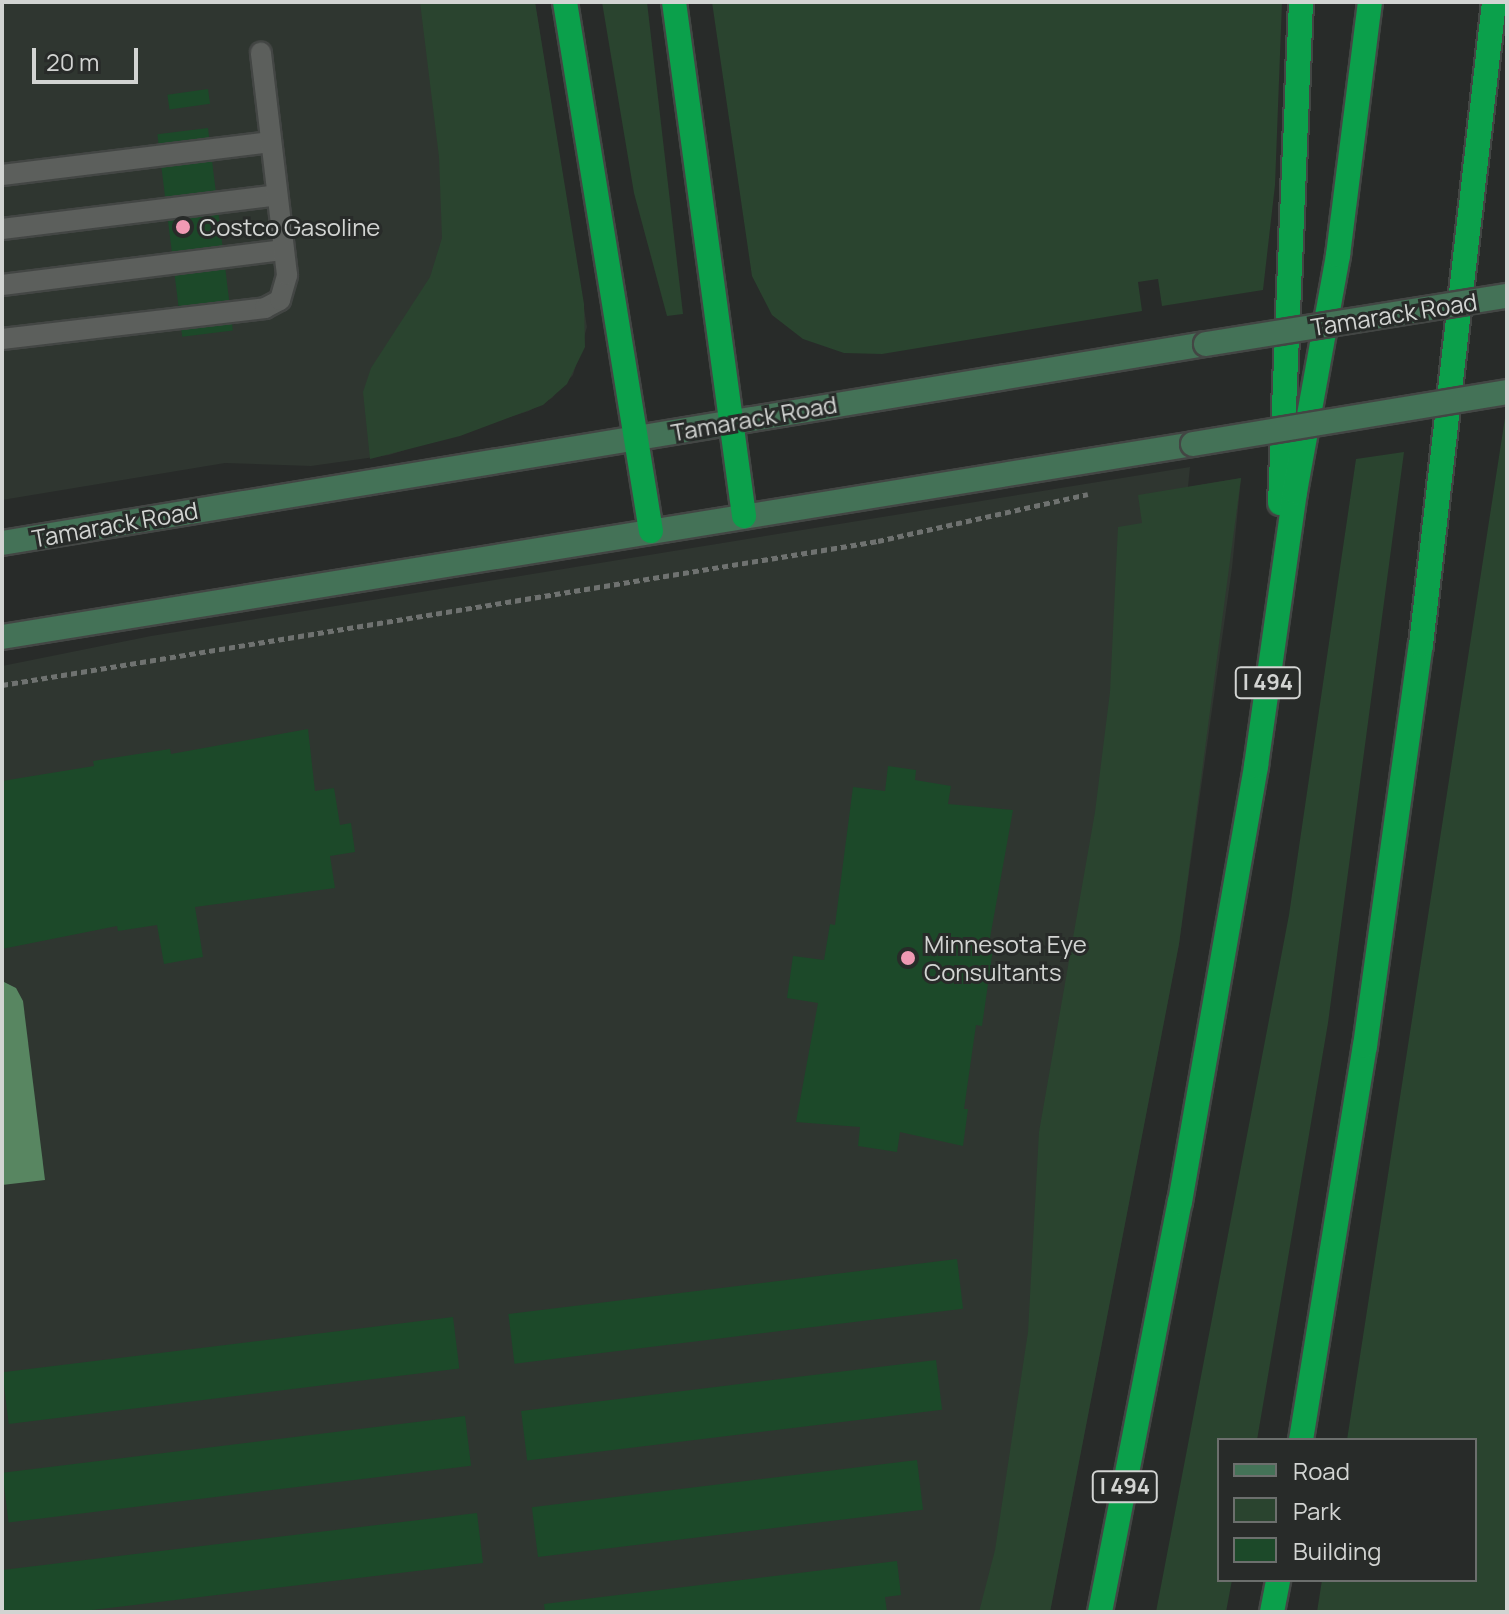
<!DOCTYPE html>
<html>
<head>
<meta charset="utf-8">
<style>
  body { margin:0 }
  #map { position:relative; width:1509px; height:1614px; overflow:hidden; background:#282b29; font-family:Manrope,sans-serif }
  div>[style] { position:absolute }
  .built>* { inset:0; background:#2f3630 }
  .green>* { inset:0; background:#2a442f }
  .water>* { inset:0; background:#588661 }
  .building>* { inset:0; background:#1c4929; transform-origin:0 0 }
  .path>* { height:5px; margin-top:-2.5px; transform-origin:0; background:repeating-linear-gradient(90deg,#6f7270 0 6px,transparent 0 10px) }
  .roads { filter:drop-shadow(2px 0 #434644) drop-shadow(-2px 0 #434644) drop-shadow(0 2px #434644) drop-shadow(0 -2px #434644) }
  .lane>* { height:20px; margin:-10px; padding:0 10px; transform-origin:10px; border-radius:10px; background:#5c5f5c }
  .secondary>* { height:24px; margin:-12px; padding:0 12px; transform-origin:12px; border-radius:12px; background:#447257 }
  .highway>* { height:24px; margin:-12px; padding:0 12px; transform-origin:12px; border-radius:12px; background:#0ba04b }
  .bridges { filter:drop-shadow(2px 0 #434644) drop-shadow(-2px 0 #434644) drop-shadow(0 2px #434644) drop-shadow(0 -2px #434644) }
  .secondary-bridge>* { height:24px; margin:-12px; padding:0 12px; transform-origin:12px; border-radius:12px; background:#447257 }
  .dots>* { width:22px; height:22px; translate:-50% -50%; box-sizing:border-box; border:4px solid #282b29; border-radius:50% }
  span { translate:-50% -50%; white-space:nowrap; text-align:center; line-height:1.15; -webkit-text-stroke:6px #282b29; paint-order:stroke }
  .shield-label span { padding:2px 6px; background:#282b29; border:2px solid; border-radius:6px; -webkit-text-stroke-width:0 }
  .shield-label { font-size:22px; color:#d2d4d2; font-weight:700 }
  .poi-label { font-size:24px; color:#d2d4d2 }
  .left { translate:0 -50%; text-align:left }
  .street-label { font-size:24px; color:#d2d4d2 }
  .frame { position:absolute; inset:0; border:4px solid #d2d4d2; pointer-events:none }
  .legend { position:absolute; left:1217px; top:1438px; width:260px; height:144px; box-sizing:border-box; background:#282b29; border:2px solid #6c6f6d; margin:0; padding:10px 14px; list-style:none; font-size:24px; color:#d2d4d2 }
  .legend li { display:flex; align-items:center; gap:16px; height:40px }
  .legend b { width:40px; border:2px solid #6c6f6d }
  .scale { position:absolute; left:32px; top:48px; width:106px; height:36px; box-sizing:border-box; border:4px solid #d2d4d2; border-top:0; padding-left:10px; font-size:24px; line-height:28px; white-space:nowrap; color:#d2d4d2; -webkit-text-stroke:6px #282b29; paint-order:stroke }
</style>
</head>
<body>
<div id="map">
  <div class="built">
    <i style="clip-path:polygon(2px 2px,535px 2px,587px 327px,573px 375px,552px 398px,529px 411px,389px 455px,311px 466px,225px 463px,2px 500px)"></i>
    <i style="clip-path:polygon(1190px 467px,1188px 487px,1241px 478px,1232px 568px,1179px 944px,1050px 1612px,2px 1612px,2px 666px,151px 636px)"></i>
  </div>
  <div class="green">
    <i style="clip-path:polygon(420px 2px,535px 2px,584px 304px,585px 347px,567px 384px,543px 405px,460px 436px,370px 459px,363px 392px,371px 368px,430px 277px,442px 238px,439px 157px)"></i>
    <i style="clip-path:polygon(602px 2px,647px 2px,683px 314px,667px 316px,634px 193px)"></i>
    <i style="clip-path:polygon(712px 2px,1282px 2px,1275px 185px,1263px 290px,1162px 306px,1158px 279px,1138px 282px,1142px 311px,882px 354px,844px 353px,803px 339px,772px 315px,752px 276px)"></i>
    <i style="clip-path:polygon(1507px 405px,1507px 1612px,1317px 1612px,1322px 1580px,1475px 1580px,1475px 1440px,1347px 1440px)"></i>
    <i style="clip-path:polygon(1404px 452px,1328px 1023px,1257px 1440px,1219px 1440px,1219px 1580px,1232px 1580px,1226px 1612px,1156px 1612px,1289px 915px,1356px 459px)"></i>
    <i style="clip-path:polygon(1241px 478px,1179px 944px,1050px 1612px,979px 1612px,995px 1550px,1028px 1332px,1039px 1132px,1095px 812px,1110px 692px,1118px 527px,1142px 523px,1138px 495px)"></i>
  </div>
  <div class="water">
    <i style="clip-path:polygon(2px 981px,16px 988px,23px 1001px,45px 1180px,2px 1185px)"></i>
  </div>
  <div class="building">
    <i style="left:208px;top:89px;width:15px;height:41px;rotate:82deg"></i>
    <i style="left:208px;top:128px;width:204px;height:51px;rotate:83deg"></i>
    <i style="clip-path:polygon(308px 729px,315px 791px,334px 788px,340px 825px,351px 823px,355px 852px,330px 856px,335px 888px,195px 907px,203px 957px,164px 964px,157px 925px,118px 931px,117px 926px,2px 949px,2px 781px,94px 766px,93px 761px,170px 749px,171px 754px)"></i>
    <i style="clip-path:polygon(888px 766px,916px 770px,915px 780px,951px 786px,948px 804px,1013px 810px,988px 949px,993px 949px,982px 1026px,976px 1025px,964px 1109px,968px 1109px,963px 1146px,900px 1132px,897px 1152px,858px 1146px,860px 1127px,796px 1122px,818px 1003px,787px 998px,793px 956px,824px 960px,830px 924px,835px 925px,853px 787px,885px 791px)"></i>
    <i style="left:957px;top:1259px;width:50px;height:452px;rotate:83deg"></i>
    <i style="left:453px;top:1317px;width:52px;height:454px;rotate:83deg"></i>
    <i style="left:936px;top:1360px;width:50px;height:418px;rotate:83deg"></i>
    <i style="left:465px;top:1416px;width:50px;height:466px;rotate:83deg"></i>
    <i style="left:917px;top:1460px;width:50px;height:388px;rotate:83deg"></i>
    <i style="clip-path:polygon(477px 1513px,483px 1563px,76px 1612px,2px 1612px,2px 1570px)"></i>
    <i style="clip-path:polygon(897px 1561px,901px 1595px,885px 1597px,887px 1612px,545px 1612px,544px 1604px)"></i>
  </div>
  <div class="path">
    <i style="left:2px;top:685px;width:888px;rotate:-9.33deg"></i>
    <i style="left:878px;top:541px;width:215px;rotate:-12.6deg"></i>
  </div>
  <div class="roads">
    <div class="lane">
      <i style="left:2px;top:175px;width:271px;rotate:-7deg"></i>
      <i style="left:2px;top:229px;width:277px;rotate:-7deg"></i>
      <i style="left:2px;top:285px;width:284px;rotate:-7.1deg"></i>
      <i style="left:2px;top:339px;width:265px;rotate:-6.7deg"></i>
      <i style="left:265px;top:308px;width:17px;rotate:-28deg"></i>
      <i style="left:280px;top:300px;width:26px;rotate:-74deg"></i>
      <i style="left:287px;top:275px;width:224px;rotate:-96.7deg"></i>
    </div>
    <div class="secondary">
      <i style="left:2px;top:543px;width:1220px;rotate:-9.39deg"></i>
      <i style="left:2px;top:637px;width:1207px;rotate:-9.2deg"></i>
    </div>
    <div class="highway">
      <i style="left:565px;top:2px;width:536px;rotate:80.77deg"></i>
      <i style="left:674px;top:2px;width:519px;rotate:82.24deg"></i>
      <i style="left:1280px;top:503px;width:501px;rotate:-87.6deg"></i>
      <i style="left:1301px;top:1440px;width:399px;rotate:-80.8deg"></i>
      <i style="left:1365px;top:1046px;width:405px;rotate:-82.1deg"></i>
      <i style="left:1421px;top:645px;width:647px;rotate:-83.52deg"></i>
      <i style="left:1100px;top:1612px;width:418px;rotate:-79deg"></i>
      <i style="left:1180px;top:1202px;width:443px;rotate:-80.1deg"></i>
      <i style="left:1256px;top:766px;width:277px;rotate:-81.9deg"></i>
      <i style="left:1295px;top:492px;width:241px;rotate:-79.7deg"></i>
      <i style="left:1338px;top:255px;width:255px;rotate:-82.8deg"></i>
      <i style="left:1272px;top:1612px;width:33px;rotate:-79deg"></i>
    </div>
  </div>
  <div class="bridges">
    <div class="secondary-bridge">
      <i style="left:1206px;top:344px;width:305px;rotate:-9.1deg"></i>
      <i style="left:1193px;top:444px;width:318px;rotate:-9.4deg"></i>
    </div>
  </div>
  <div class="dots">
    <i style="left:183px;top:227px;background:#f09ab4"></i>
    <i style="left:908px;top:958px;background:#f09ab4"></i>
  </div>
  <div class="shield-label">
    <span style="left:1268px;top:683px">I 494</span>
    <span style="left:1125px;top:1487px">I 494</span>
  </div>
  <div class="poi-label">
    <span class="left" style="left:199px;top:227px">Costco Gasoline</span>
    <span class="left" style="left:924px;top:958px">Minnesota Eye<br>Consultants</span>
  </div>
  <div class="street-label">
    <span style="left:1394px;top:314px;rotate:-9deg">Tamarack Road</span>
    <span style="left:754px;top:418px;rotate:-10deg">Tamarack Road</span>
    <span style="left:115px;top:524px;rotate:-10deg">Tamarack Road</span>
  </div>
  <div class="frame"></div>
  <ul class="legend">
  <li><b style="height:10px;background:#447257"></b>Road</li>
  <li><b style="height:22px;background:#2a442f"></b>Park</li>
  <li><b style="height:22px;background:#1c4929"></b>Building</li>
  </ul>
  <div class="scale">20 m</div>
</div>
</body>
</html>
